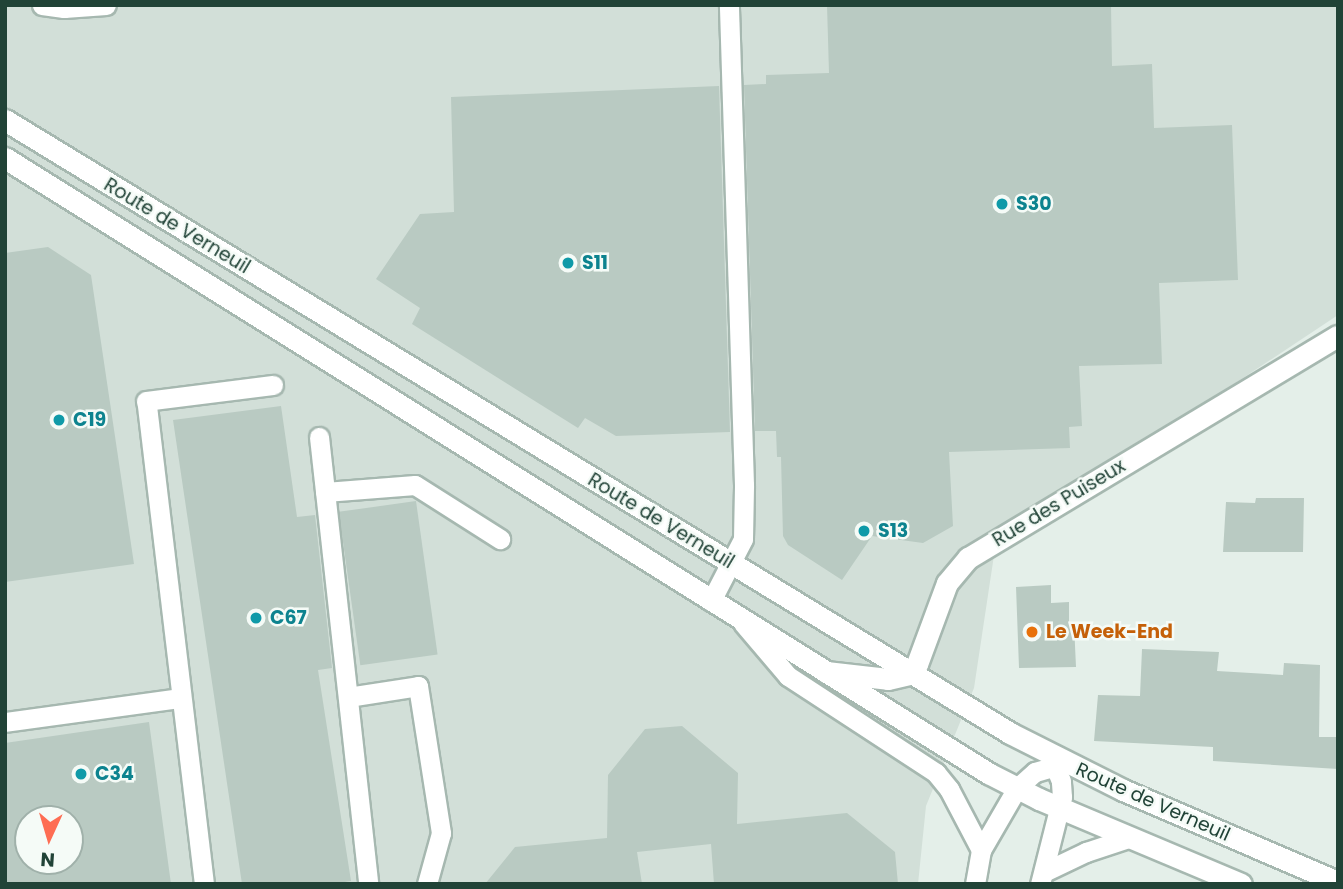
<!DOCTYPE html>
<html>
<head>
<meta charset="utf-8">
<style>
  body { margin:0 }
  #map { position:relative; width:1343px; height:889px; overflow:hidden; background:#e4efe9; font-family:Poppins,sans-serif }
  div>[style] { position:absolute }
  .built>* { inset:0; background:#d2dfd8 }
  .building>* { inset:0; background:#b9cac2; transform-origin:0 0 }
  .roads { filter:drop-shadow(2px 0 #a6b8b0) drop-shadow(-2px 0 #a6b8b0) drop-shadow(0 2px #a6b8b0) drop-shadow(0 -2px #a6b8b0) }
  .service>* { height:19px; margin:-9.5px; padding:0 9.5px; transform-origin:9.5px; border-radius:9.5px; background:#fff }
  .minor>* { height:21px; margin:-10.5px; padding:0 10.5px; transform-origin:10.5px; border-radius:10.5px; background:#fff }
  .secondary>* { height:21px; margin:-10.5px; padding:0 10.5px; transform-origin:10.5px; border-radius:10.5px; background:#fff }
  .dots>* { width:19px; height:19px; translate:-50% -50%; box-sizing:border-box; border:4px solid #f5fbf7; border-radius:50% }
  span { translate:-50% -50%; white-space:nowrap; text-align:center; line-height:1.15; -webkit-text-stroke:5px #f5fbf7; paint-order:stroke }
  .culture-label { font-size:19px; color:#0d838f; font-weight:700 }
  .left { translate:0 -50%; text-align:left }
  .street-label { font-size:19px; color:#214337 }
  .food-label { font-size:19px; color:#c56008; font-weight:700 }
  .frame { position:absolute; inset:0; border:7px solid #214337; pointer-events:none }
  .north { position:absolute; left:14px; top:805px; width:70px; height:70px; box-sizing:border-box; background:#f5fbf7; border:2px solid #a0b1aa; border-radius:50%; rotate:184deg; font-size:19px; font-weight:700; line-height:28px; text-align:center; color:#214337 }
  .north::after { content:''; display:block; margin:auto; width:24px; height:32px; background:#fe6d53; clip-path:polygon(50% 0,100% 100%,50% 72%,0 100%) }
</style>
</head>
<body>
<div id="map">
  <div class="built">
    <i style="clip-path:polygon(evenodd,5px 5px,1338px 5px,1338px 315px,996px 542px,974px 688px,926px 806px,918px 884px,5px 884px,5px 5px,28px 819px,70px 819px,70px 861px,28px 861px,28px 819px)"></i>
  </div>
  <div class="building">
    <i style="clip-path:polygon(827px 5px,1111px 5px,1112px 66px,1152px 64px,1154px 128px,1232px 125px,1238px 280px,1159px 283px,1162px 364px,1079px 366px,1082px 426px,1069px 427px,1070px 448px,949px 452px,953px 526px,923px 543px,872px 536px,842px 580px,788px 545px,783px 536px,781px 457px,777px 457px,776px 431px,755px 431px,744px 85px,766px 84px,766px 75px,829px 73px)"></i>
    <i style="clip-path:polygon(719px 86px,730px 432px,616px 436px,585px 418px,578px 428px,412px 324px,420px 308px,376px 279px,420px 214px,454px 212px,451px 97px)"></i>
    <i style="clip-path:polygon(48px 247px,91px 275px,134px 564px,5px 582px,5px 253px)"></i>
    <i style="clip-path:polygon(281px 406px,297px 517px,315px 515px,332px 668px,318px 670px,351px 881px,332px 884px,242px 884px,173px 420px)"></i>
    <i style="clip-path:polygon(1256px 498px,1304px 498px,1303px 552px,1223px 552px,1226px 502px,1255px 503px)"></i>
    <i style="left:416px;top:501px;width:155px;height:78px;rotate:82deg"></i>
    <i style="clip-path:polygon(1051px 585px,1051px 603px,1069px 602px,1069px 623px,1074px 624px,1076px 667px,1019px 668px,1016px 587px)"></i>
    <i style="clip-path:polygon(1142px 649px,1219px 652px,1217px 671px,1283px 675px,1284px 663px,1320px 665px,1319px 737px,1338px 737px,1338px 769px,1213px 761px,1213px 747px,1094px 741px,1098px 695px,1140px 696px)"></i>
    <i style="clip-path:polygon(evenodd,149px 722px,171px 884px,5px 884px,5px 743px,149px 722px,28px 819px,70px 819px,70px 861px,28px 861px,28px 819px)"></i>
    <i style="clip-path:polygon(682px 726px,738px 773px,737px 824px,847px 813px,895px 852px,898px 884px,714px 884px,711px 844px,637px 852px,642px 884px,485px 884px,515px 847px,607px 838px,608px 775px,645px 729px)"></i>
  </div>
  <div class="roads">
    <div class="service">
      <i style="left:42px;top:5px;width:22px;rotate:8deg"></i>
      <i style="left:64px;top:8px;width:42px;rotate:-4.1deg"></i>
      <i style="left:319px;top:437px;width:450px;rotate:83.7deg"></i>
      <i style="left:325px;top:492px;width:90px;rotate:-4.4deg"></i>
      <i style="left:415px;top:485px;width:101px;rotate:32.4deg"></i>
      <i style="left:711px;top:601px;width:70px;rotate:-62.7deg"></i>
      <i style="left:743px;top:539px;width:54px;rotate:-88.9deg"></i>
      <i style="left:744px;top:485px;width:480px;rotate:-91.8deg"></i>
      <i style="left:743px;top:623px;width:70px;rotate:49.7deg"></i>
      <i style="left:788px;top:676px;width:177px;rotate:33.2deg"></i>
      <i style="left:936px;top:773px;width:21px;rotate:51deg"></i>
      <i style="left:949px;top:789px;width:69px;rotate:62.3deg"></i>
      <i style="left:348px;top:697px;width:71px;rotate:-8.9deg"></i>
      <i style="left:418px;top:686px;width:149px;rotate:81.1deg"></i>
      <i style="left:441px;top:833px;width:53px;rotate:105.4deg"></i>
      <i style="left:5px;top:722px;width:177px;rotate:-7.8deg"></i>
      <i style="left:1044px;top:872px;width:47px;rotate:-25.5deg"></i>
      <i style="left:1086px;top:852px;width:47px;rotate:-18.4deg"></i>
      <i style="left:204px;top:884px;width:486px;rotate:-96.8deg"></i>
      <i style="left:146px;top:401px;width:128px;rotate:-7.2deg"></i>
      <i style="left:975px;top:884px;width:35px;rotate:-80deg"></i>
      <i style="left:981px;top:850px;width:72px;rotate:-59.9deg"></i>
      <i style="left:1017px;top:788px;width:24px;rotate:-42deg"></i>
      <i style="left:1035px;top:772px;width:33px;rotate:-16deg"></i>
      <i style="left:1040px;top:884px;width:90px;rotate:-75.8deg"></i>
      <i style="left:1062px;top:797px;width:16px;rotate:-94deg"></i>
      <i style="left:1061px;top:781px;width:28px;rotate:-113deg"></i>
    </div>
    <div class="minor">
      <i style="left:826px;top:672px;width:62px;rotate:6.4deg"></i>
      <i style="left:888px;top:679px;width:23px;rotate:-13deg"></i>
      <i style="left:910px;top:674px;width:12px;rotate:-55deg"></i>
      <i style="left:917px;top:664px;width:86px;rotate:-69.7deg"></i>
      <i style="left:947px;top:583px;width:33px;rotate:-50deg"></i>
      <i style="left:968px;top:558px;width:431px;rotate:-31deg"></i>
    </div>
    <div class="secondary">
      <i style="left:5px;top:120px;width:1177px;rotate:31.38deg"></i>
      <i style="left:1010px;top:733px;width:127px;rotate:26.8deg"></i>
      <i style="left:1123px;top:790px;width:234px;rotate:23.2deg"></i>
      <i style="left:5px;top:158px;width:1160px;rotate:32.03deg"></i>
      <i style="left:988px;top:773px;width:57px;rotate:27deg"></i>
      <i style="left:1039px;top:799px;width:219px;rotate:22.8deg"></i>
    </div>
  </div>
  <div class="dots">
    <i style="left:1002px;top:204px;background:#0f9aa8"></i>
    <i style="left:568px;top:263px;background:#0f9aa8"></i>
    <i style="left:59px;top:420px;background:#0f9aa8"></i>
    <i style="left:864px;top:531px;background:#0f9aa8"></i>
    <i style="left:256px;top:618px;background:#0f9aa8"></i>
    <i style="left:1032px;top:632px;background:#e8710a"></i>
    <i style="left:81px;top:774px;background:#0f9aa8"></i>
  </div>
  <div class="culture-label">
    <span class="left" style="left:1016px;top:204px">S30</span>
    <span class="left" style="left:582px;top:263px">S11</span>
    <span class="left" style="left:73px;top:420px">C19</span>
    <span class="left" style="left:878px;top:531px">S13</span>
    <span class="left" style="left:270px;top:618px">C67</span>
    <span class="left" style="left:95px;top:774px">C34</span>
  </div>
  <div class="street-label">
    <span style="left:177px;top:226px;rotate:31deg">Route de Verneuil</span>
    <span style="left:1059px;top:503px;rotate:-31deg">Rue des Puiseux</span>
    <span style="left:661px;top:521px;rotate:31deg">Route de Verneuil</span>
    <span style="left:1153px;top:802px;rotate:24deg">Route de Verneuil</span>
  </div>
  <div class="food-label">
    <span class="left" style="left:1046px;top:632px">Le Week-End</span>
  </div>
  <div class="frame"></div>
  <div class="north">N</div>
</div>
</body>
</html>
